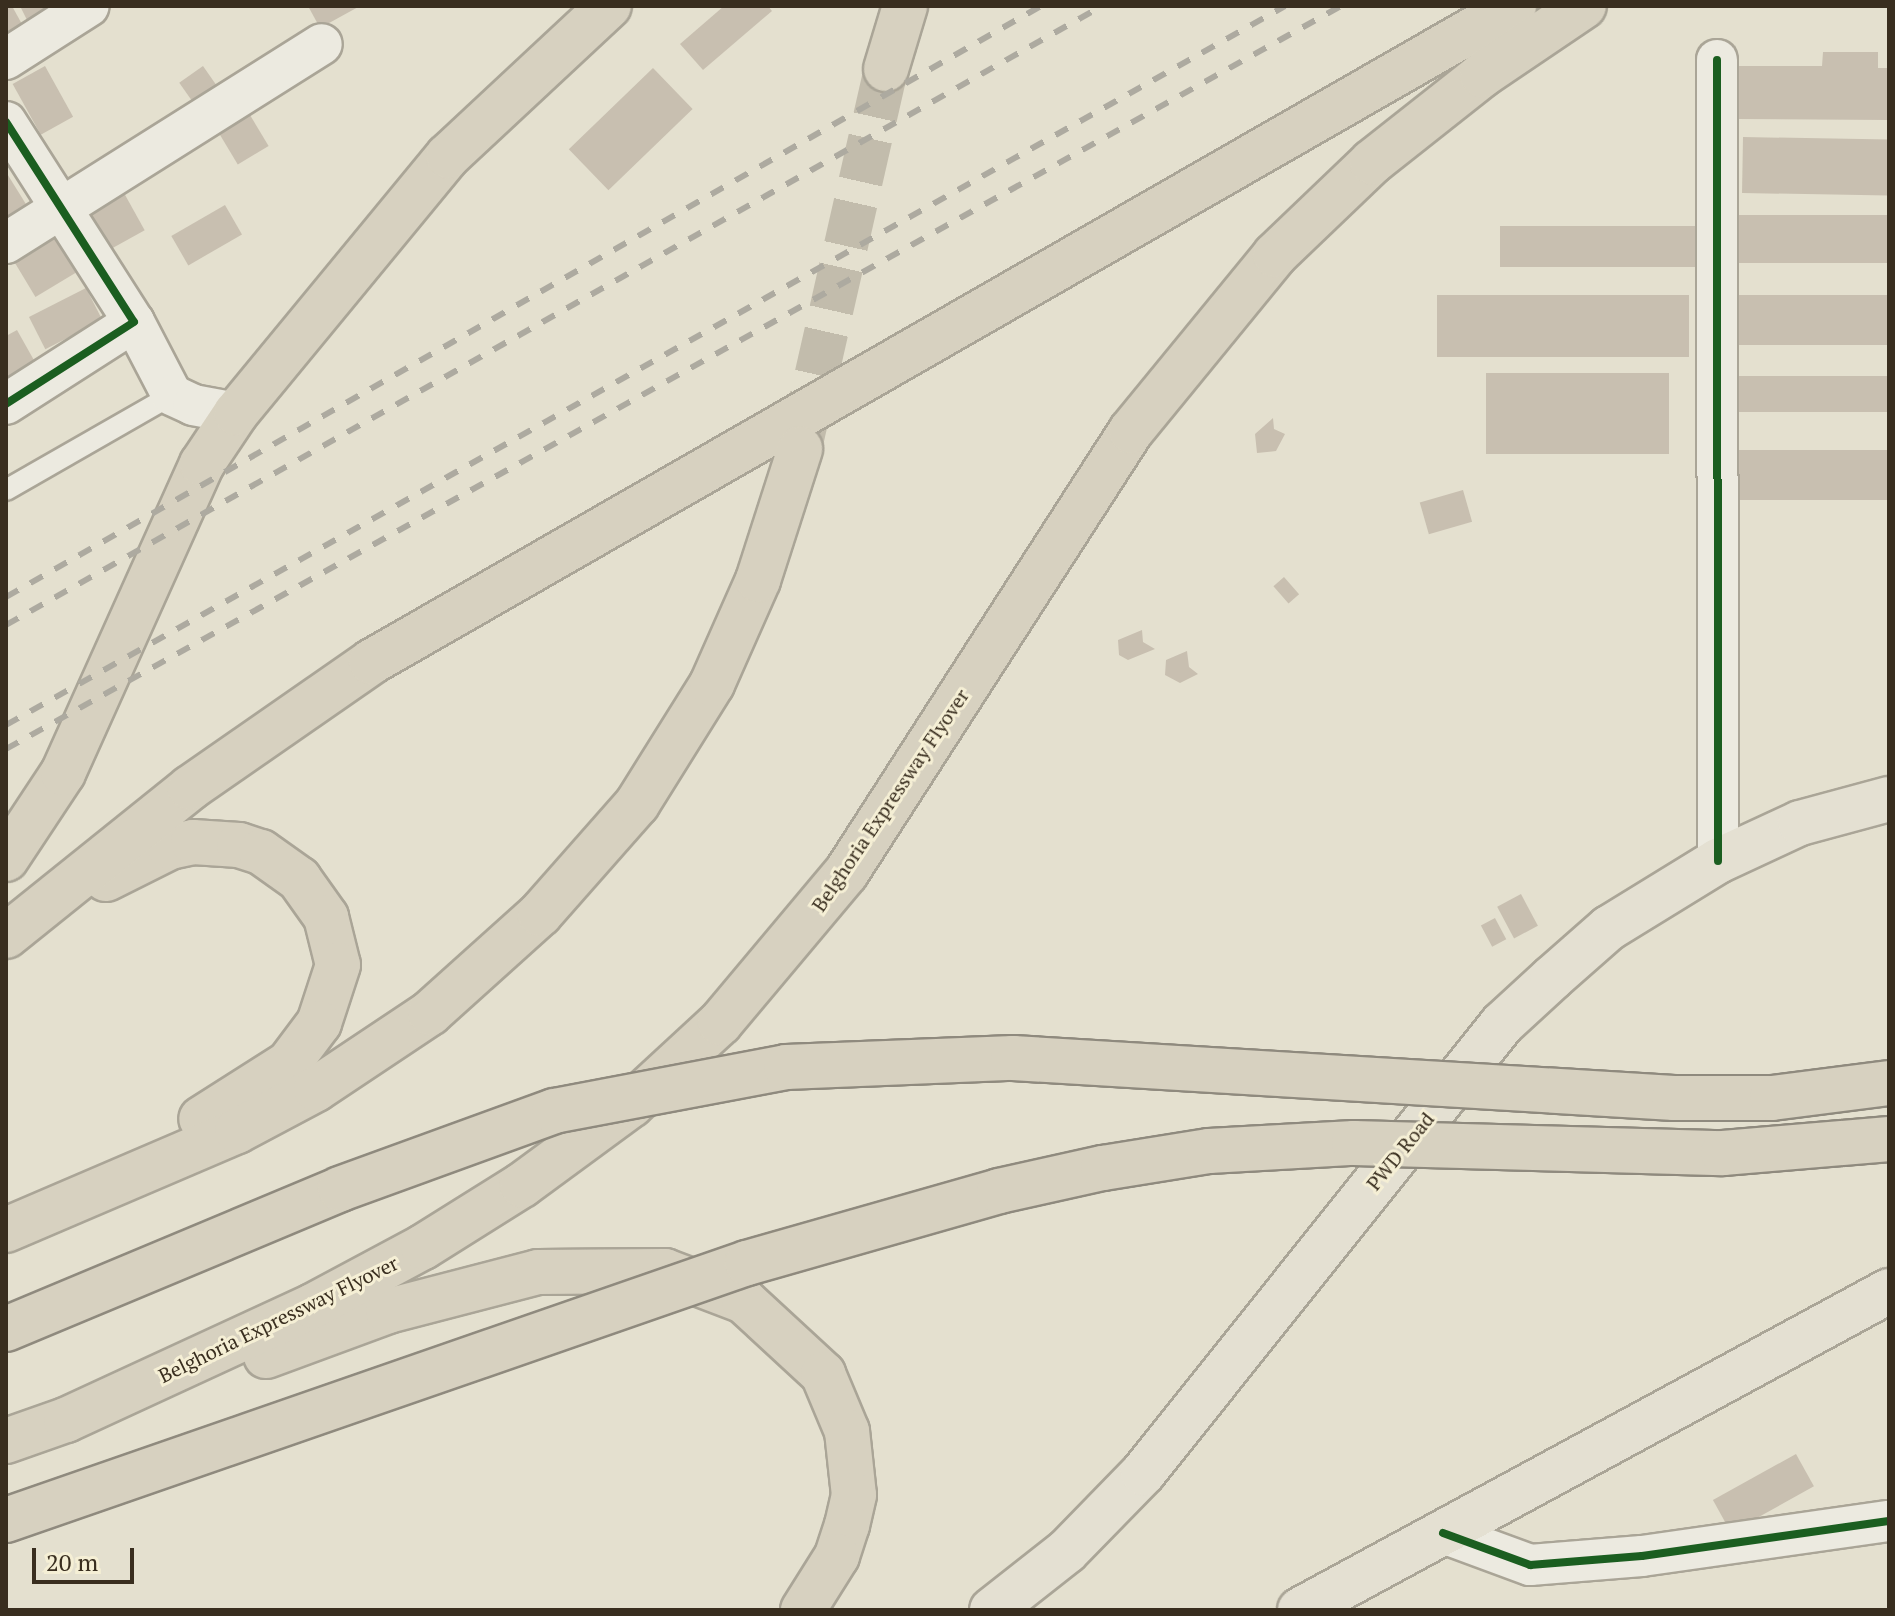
<!DOCTYPE html>
<html>
<head>
<meta charset="utf-8">
<style>
  body { margin:0 }
  #map { position:relative; width:1895px; height:1616px; overflow:hidden; background:#e4e0cf; font-family:"PT Serif",serif }
  div>[style] { position:absolute }
  .building>* { inset:0; background:#c8bfb0; transform-origin:0 0 }
  .motorway-tunnel>* { height:44px; margin-top:-22px; transform-origin:0; background:repeating-linear-gradient(90deg,#c2bcac 0 44px,transparent 0 66px) }
  .roads { filter:drop-shadow(2px 0 #aaa597) drop-shadow(-2px 0 #aaa597) drop-shadow(0 2px #aaa597) drop-shadow(0 -2px #aaa597) }
  .service>* { height:20px; margin:-10px; padding:0 10px; transform-origin:10px; border-radius:10px; background:#eceae0 }
  .minor>* { height:40px; margin:-20px; padding:0 20px; transform-origin:20px; border-radius:20px; background:#eceae0 }
  .primary>* { height:44px; margin:-22px; padding:0 22px; transform-origin:22px; border-radius:22px; background:#e4e0d2 }
  .motorway>* { height:44px; margin:-22px; padding:0 22px; transform-origin:22px; border-radius:22px; background:#d7d1c0 }
  .rail>* { height:6px; margin-top:-3px; transform-origin:0; background:repeating-linear-gradient(90deg,#adaaa0 0 14px,transparent 0 28px) }
  .bridges { filter:drop-shadow(2px 0 #8f8a7e) drop-shadow(-2px 0 #8f8a7e) drop-shadow(0 2px #8f8a7e) drop-shadow(0 -2px #8f8a7e) }
  .motorway-bridge>* { height:44px; margin:-22px; padding:0 22px; transform-origin:22px; border-radius:22px; background:#d7d1c0 }
  .cycleway>* { height:8px; margin:-4px; padding:0 4px; transform-origin:4px; border-radius:4px; background:#1b5e20 }
  span { translate:-50% -50%; white-space:nowrap; text-align:center; line-height:1.15; -webkit-text-stroke:6px #f5efd5; paint-order:stroke }
  .street-label { font-size:20px; color:#392e1f }
  .frame { position:absolute; inset:0; border:8px solid #392e1f; pointer-events:none }
  .scale { position:absolute; left:32px; top:1548px; width:102px; height:36px; box-sizing:border-box; border:4px solid #392e1f; border-top:0; padding-left:10px; font-size:24px; line-height:28px; white-space:nowrap; color:#392e1f; -webkit-text-stroke:6px #f5efd5; paint-order:stroke }
</style>
</head>
<body>
<div id="map">
  <div class="building">
    <i style="clip-path:polygon(6px 6px,12px 6px,23px 26px,6px 35px)"></i>
    <i style="clip-path:polygon(20px 6px,61px 6px,29px 24px)"></i>
    <i style="clip-path:polygon(308px 6px,360px 6px,320px 28px)"></i>
    <i style="clip-path:polygon(724px 6px,768px 6px,772px 11px,703px 70px,680px 44px)"></i>
    <i style="clip-path:polygon(1823px 52px,1878px 52px,1878px 68px,1889px 68px,1889px 120px,1737px 119px,1737px 66px,1822px 66px)"></i>
    <i style="left:45px;top:66px;width:58px;height:37px;rotate:61deg"></i>
    <i style="left:203px;top:66px;width:35px;height:29px;rotate:55deg"></i>
    <i style="left:653px;top:68px;width:57px;height:117px;rotate:46deg"></i>
    <i style="left:247px;top:110px;width:42px;height:36px;rotate:59deg"></i>
    <i style="left:1743px;top:137px;width:146px;height:56px;rotate:1deg"></i>
    <i style="clip-path:polygon(6px 172px,29px 209px,6px 224px)"></i>
    <i style="left:119px;top:184px;width:53px;height:49px;rotate:61deg"></i>
    <i style="left:225px;top:205px;width:34px;height:62px;rotate:60deg"></i>
    <i style="left:1734px;top:215px;width:155px;height:48px"></i>
    <i style="left:1500px;top:226px;width:204px;height:41px"></i>
    <i style="left:50px;top:230px;width:50px;height:47px;rotate:59deg"></i>
    <i style="left:86px;top:288px;width:36px;height:64px;rotate:63deg"></i>
    <i style="left:1437px;top:295px;width:252px;height:62px"></i>
    <i style="left:1734px;top:295px;width:155px;height:50px"></i>
    <i style="clip-path:polygon(17px 330px,35px 362px,6px 377px,6px 336px)"></i>
    <i style="left:1486px;top:373px;width:183px;height:81px"></i>
    <i style="left:1734px;top:376px;width:155px;height:36px"></i>
    <i style="clip-path:polygon(1273px 418px,1274px 429px,1285px 434px,1276px 451px,1257px 453px,1255px 434px)"></i>
    <i style="left:1732px;top:450px;width:157px;height:50px"></i>
    <i style="left:1463px;top:490px;width:33px;height:45px;rotate:74deg"></i>
    <i style="left:1284px;top:577px;width:23px;height:14px;rotate:49deg"></i>
    <i style="clip-path:polygon(1142px 630px,1143px 642px,1155px 649px,1128px 660px,1119px 655px,1118px 640px)"></i>
    <i style="clip-path:polygon(1187px 651px,1189px 667px,1198px 674px,1180px 683px,1165px 675px,1166px 660px)"></i>
    <i style="left:1521px;top:894px;width:36px;height:27px;rotate:62deg"></i>
    <i style="left:1495px;top:918px;width:24px;height:16px;rotate:62deg"></i>
    <i style="left:1796px;top:1454px;width:37px;height:95px;rotate:61deg"></i>
  </div>
  <div class="motorway-tunnel">
    <i style="left:802px;top:439px;width:379px;rotate:-77.2deg"></i>
  </div>
  <div class="roads">
    <div class="service">
      <i style="left:6px;top:490px;width:191px;rotate:-29.8deg"></i>
    </div>
    <div class="minor">
      <i style="left:6px;top:59px;width:98px;rotate:-32.6deg"></i>
      <i style="left:1717px;top:60px;width:801px;rotate:89.93deg"></i>
      <i style="left:6px;top:122px;width:237px;rotate:57.4deg"></i>
      <i style="left:134px;top:322px;width:152px;rotate:147.4deg"></i>
      <i style="left:6px;top:243px;width:373px;rotate:-32.2deg"></i>
      <i style="left:134px;top:322px;width:82px;rotate:62.5deg"></i>
      <i style="left:172px;top:395px;width:23px;rotate:25deg"></i>
      <i style="left:193px;top:405px;width:44px;rotate:10.5deg"></i>
      <i style="left:1443px;top:1533px;width:93px;rotate:20.2deg"></i>
      <i style="left:1530px;top:1565px;width:112px;rotate:-4.6deg"></i>
      <i style="left:1642px;top:1556px;width:249px;rotate:-8.1deg"></i>
    </div>
    <div class="primary">
      <i style="left:992px;top:1610px;width:95px;rotate:-38.2deg"></i>
      <i style="left:1067px;top:1551px;width:109px;rotate:-45.7deg"></i>
      <i style="left:1143px;top:1473px;width:575px;rotate:-51.36deg"></i>
      <i style="left:1502px;top:1024px;width:68px;rotate:-42.6deg"></i>
      <i style="left:1552px;top:978px;width:76px;rotate:-41.3deg"></i>
      <i style="left:1609px;top:928px;width:128px;rotate:-31.6deg"></i>
      <i style="left:1718px;top:861px;width:90px;rotate:-24.9deg"></i>
      <i style="left:1800px;top:823px;width:92px;rotate:-15.1deg"></i>
      <i style="left:1300px;top:1610px;width:670px;rotate:-28.44deg"></i>
    </div>
    <div class="motorway">
      <i style="left:886px;top:69px;width:66px;rotate:-73.2deg"></i>
      <i style="left:6px;top:859px;width:103px;rotate:-56.5deg"></i>
      <i style="left:63px;top:773px;width:339px;rotate:-65.8deg"></i>
      <i style="left:202px;top:464px;width:61px;rotate:-56.3deg"></i>
      <i style="left:236px;top:413px;width:333px;rotate:-50.5deg"></i>
      <i style="left:448px;top:156px;width:220px;rotate:-43deg"></i>
      <i style="left:106px;top:879px;width:72px;rotate:-26.6deg"></i>
      <i style="left:170px;top:847px;width:24px;rotate:-12deg"></i>
      <i style="left:193px;top:842px;width:46px;rotate:3.7deg"></i>
      <i style="left:239px;top:845px;width:23px;rotate:18deg"></i>
      <i style="left:261px;top:852px;width:47px;rotate:35.4deg"></i>
      <i style="left:299px;top:879px;width:47px;rotate:54.6deg"></i>
      <i style="left:326px;top:917px;width:49px;rotate:76deg"></i>
      <i style="left:338px;top:965px;width:61px;rotate:108.1deg"></i>
      <i style="left:319px;top:1023px;width:50px;rotate:126.9deg"></i>
      <i style="left:289px;top:1063px;width:104px;rotate:147.5deg"></i>
      <i style="left:6px;top:936px;width:236px;rotate:-38.8deg"></i>
      <i style="left:190px;top:788px;width:221px;rotate:-34.8deg"></i>
      <i style="left:371px;top:662px;width:1318px;rotate:-29.85deg"></i>
      <i style="left:6px;top:1230px;width:251px;rotate:-23.2deg"></i>
      <i style="left:237px;top:1131px;width:89px;rotate:-28deg"></i>
      <i style="left:316px;top:1089px;width:137px;rotate:-33.7deg"></i>
      <i style="left:430px;top:1013px;width:148px;rotate:-42deg"></i>
      <i style="left:540px;top:914px;width:147px;rotate:-48.6deg"></i>
      <i style="left:637px;top:804px;width:142px;rotate:-58deg"></i>
      <i style="left:712px;top:684px;width:114px;rotate:-66.1deg"></i>
      <i style="left:758px;top:580px;width:138px;rotate:-72.2deg"></i>
      <i style="left:266px;top:1356px;width:130px;rotate:-20.2deg"></i>
      <i style="left:388px;top:1311px;width:155px;rotate:-14.6deg"></i>
      <i style="left:538px;top:1272px;width:127px;rotate:-0.5deg"></i>
      <i style="left:665px;top:1271px;width:85px;rotate:20.8deg"></i>
      <i style="left:744px;top:1301px;width:108px;rotate:42.7deg"></i>
      <i style="left:823px;top:1374px;width:62px;rotate:67.2deg"></i>
      <i style="left:847px;top:1431px;width:64px;rotate:83.8deg"></i>
      <i style="left:854px;top:1495px;width:31px;rotate:103deg"></i>
      <i style="left:847px;top:1525px;width:33px;rotate:108deg"></i>
      <i style="left:837px;top:1556px;width:64px;rotate:122.2deg"></i>
      <i style="left:6px;top:1441px;width:64px;rotate:-19.3deg"></i>
      <i style="left:66px;top:1420px;width:272px;rotate:-24.8deg"></i>
      <i style="left:313px;top:1306px;width:125px;rotate:-28.2deg"></i>
      <i style="left:423px;top:1247px;width:117px;rotate:-32.1deg"></i>
      <i style="left:522px;top:1185px;width:135px;rotate:-36.3deg"></i>
      <i style="left:631px;top:1105px;width:121px;rotate:-42.7deg"></i>
      <i style="left:720px;top:1023px;width:196px;rotate:-50deg"></i>
      <i style="left:846px;top:873px;width:526px;rotate:-57.19deg"></i>
      <i style="left:1131px;top:431px;width:227px;rotate:-50.7deg"></i>
      <i style="left:1275px;top:255px;width:134px;rotate:-43.8deg"></i>
      <i style="left:1372px;top:162px;width:140px;rotate:-38.3deg"></i>
      <i style="left:1482px;top:75px;width:123px;rotate:-34.1deg"></i>
    </div>
  </div>
  <div class="rail">
    <i style="left:6px;top:597px;width:1192px;rotate:-29.73deg"></i>
    <i style="left:6px;top:625px;width:1259px;rotate:-29.46deg"></i>
    <i style="left:6px;top:725px;width:1467px;rotate:-29.34deg"></i>
    <i style="left:6px;top:749px;width:1528px;rotate:-29.1deg"></i>
  </div>
  <div class="bridges">
    <div class="motorway-bridge">
      <i style="left:6px;top:1329px;width:362px;rotate:-22.7deg"></i>
      <i style="left:340px;top:1189px;width:228px;rotate:-20deg"></i>
      <i style="left:554px;top:1111px;width:236px;rotate:-10.7deg"></i>
      <i style="left:786px;top:1067px;width:227px;rotate:-2.3deg"></i>
      <i style="left:1013px;top:1058px;width:662px;rotate:3.46deg"></i>
      <i style="left:1674px;top:1098px;width:98px"></i>
      <i style="left:1772px;top:1098px;width:118px;rotate:-7.3deg"></i>
      <i style="left:6px;top:1520px;width:784px;rotate:-19.13deg"></i>
      <i style="left:747px;top:1263px;width:262px;rotate:-15.9deg"></i>
      <i style="left:999px;top:1191px;width:107px;rotate:-12.5deg"></i>
      <i style="left:1103px;top:1168px;width:107px;rotate:-9.1deg"></i>
      <i style="left:1209px;top:1151px;width:145px;rotate:-3.2deg"></i>
      <i style="left:1354px;top:1143px;width:369px;rotate:1.6deg"></i>
      <i style="left:1723px;top:1153px;width:167px;rotate:-4.8deg"></i>
    </div>
  </div>
  <div class="cycleway">
    <i style="left:1717px;top:60px;width:801px;rotate:89.93deg"></i>
    <i style="left:6px;top:122px;width:237px;rotate:57.4deg"></i>
    <i style="left:134px;top:322px;width:152px;rotate:147.4deg"></i>
    <i style="left:1443px;top:1533px;width:93px;rotate:20.2deg"></i>
    <i style="left:1530px;top:1565px;width:112px;rotate:-4.6deg"></i>
    <i style="left:1642px;top:1556px;width:249px;rotate:-8.1deg"></i>
  </div>
  <div class="street-label">
    <span style="left:890px;top:800px;rotate:-56deg">Belghoria Expressway Flyover</span>
    <span style="left:1400px;top:1151px;rotate:-51deg">PWD Road</span>
    <span style="left:278px;top:1319px;rotate:-26deg">Belghoria Expressway Flyover</span>
  </div>
  <div class="frame"></div>
  <div class="scale">20 m</div>
</div>
</body>
</html>
